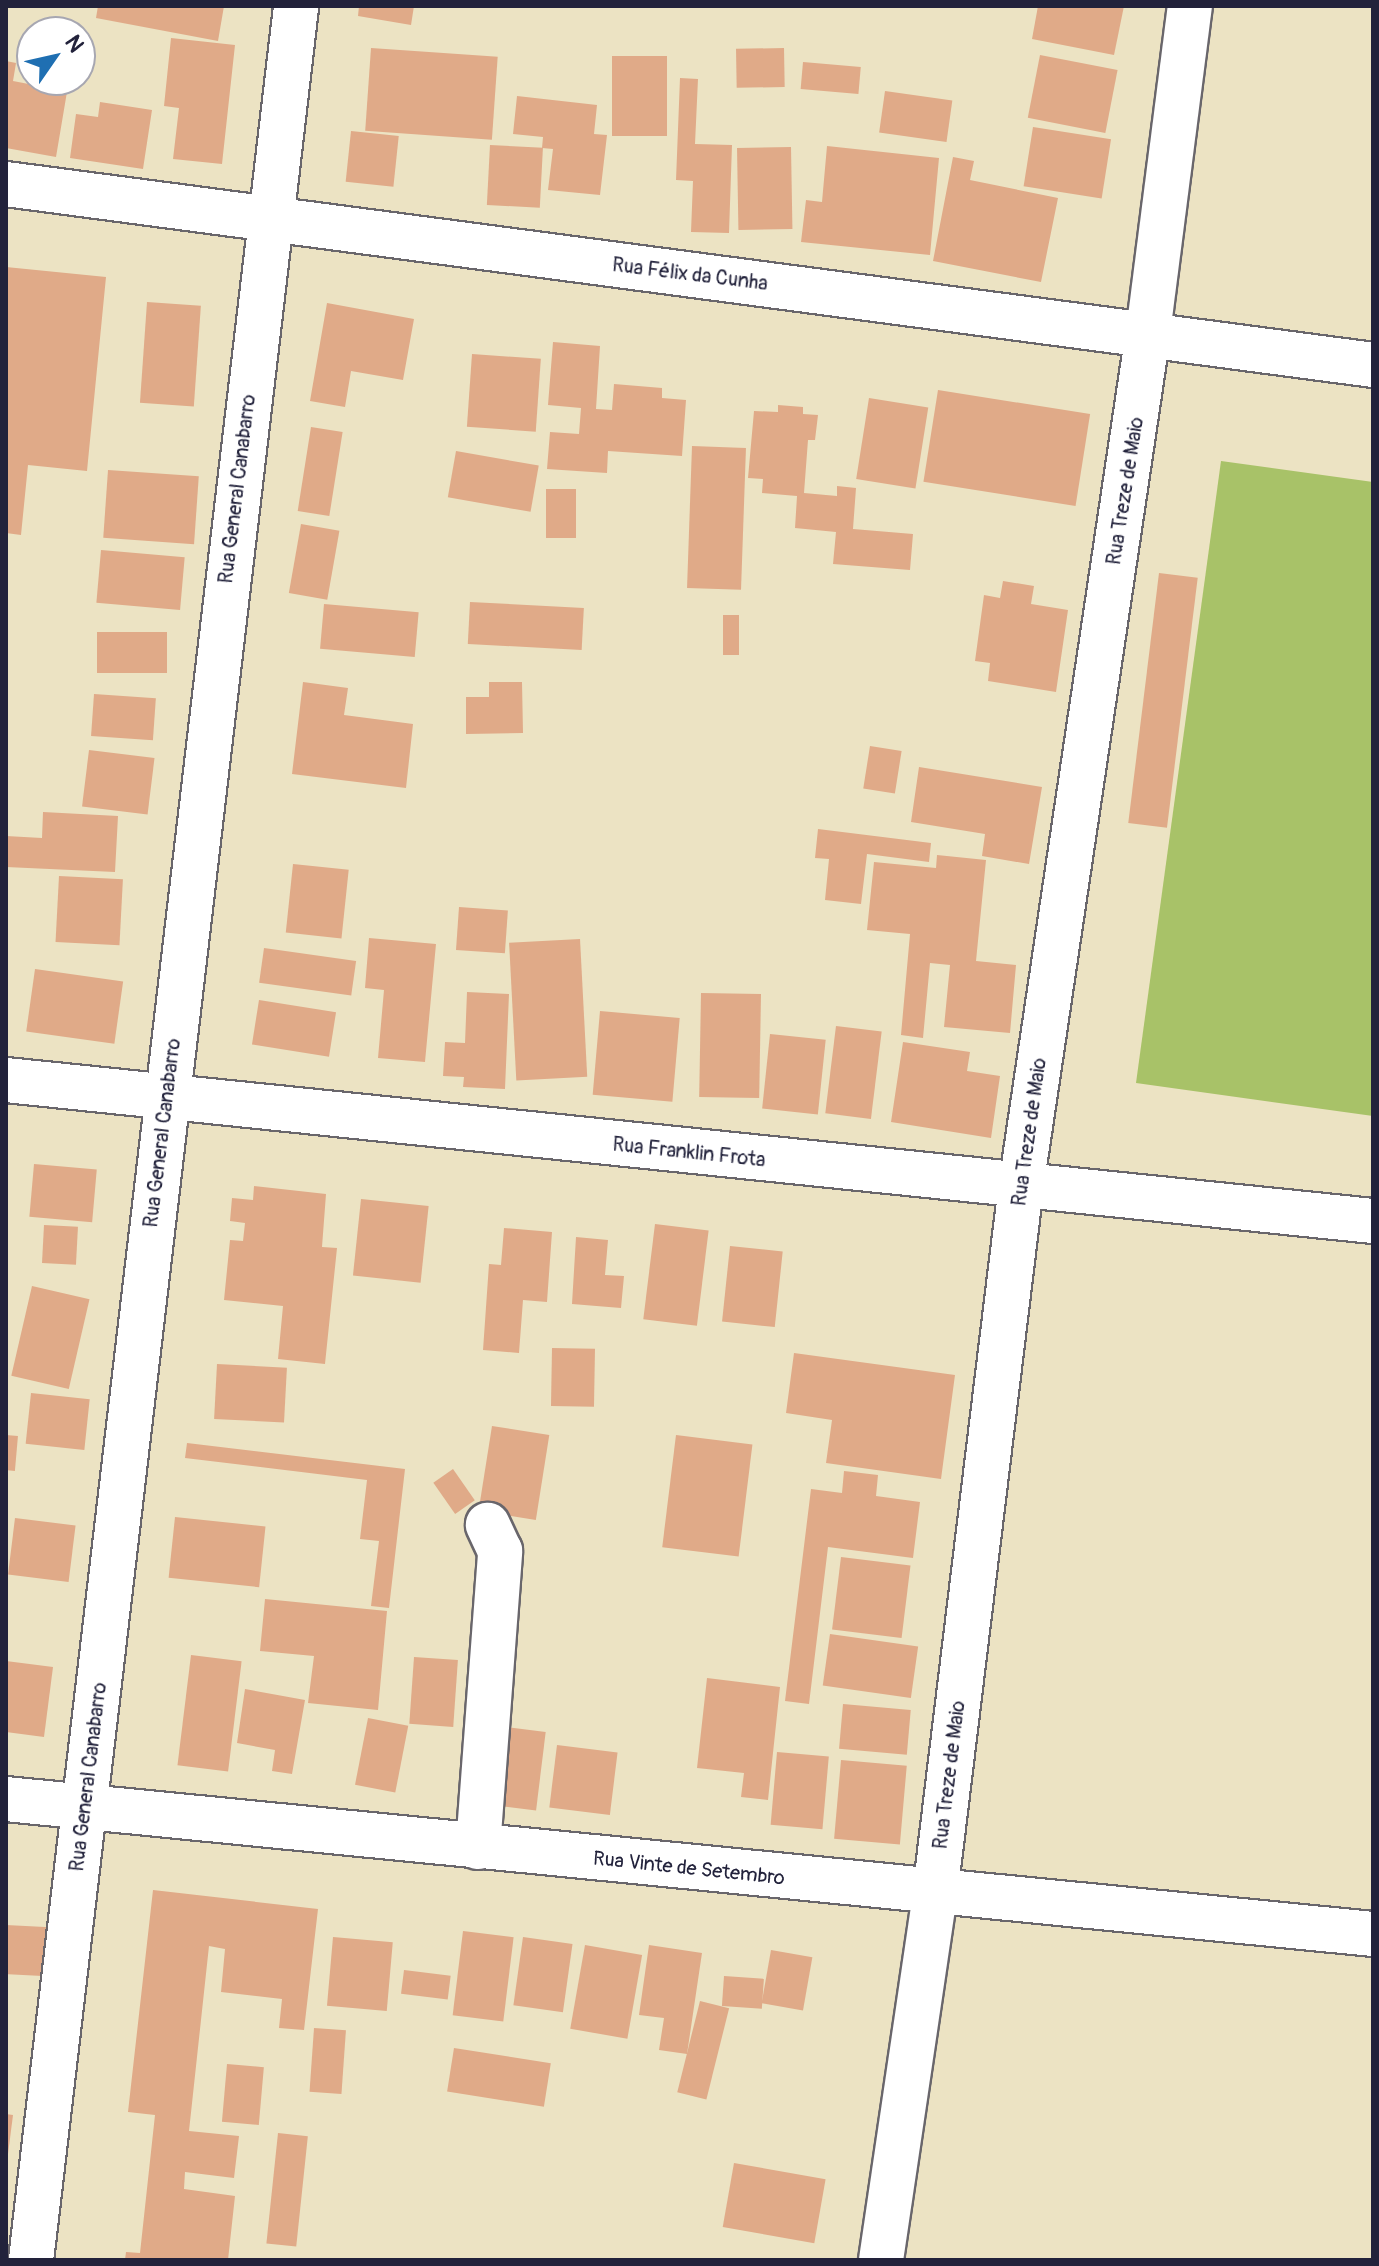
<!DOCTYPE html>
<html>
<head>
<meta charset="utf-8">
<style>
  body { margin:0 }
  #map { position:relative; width:1379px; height:2266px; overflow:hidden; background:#ece3c3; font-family:Pangolin,sans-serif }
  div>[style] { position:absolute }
  .green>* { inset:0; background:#a8c268 }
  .building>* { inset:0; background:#e0aa88; transform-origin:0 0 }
  .roads { filter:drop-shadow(2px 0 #69666b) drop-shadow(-2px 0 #69666b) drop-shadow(0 2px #69666b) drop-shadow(0 -2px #69666b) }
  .minor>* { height:44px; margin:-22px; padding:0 22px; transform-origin:22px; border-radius:22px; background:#fff }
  span { translate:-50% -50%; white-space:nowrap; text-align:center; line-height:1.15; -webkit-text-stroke:8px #fff; paint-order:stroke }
  .street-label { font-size:20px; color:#22223b }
  .frame { position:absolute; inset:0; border:8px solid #22223b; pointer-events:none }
  .north { position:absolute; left:16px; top:16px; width:80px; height:80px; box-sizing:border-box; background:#fff; border:2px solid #a7a7b1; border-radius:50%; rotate:56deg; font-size:22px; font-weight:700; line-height:32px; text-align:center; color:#22223b }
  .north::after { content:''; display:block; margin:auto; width:28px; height:36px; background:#1f6fb2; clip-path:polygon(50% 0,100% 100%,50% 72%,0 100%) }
</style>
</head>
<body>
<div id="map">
  <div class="green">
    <i style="clip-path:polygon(1221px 461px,1373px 482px,1373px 1116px,1136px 1083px)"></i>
  </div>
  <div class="building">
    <i style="clip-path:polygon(98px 6px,224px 6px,218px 41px,96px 18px)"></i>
    <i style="clip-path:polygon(359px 6px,414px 6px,411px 25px,358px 16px)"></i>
    <i style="clip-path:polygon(1038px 6px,1124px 6px,1114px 55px,1032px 39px)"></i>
    <i style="clip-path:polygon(171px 38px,235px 45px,222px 164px,173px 159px,179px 108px,164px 106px)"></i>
    <i style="left:371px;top:48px;width:127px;height:83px;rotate:4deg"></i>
    <i style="left:784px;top:48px;width:39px;height:48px;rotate:89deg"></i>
    <i style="left:1040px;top:55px;width:79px;height:64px;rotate:11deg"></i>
    <i style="left:612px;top:56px;width:55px;height:80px"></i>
    <i style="clip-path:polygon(6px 61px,16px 63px,13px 81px,39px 86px,40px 80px,69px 80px,56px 157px,6px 148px)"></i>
    <i style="left:803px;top:62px;width:58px;height:27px;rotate:5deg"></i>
    <i style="clip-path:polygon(680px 78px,698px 79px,695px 144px,732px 145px,729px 233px,691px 232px,693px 181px,676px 180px)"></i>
    <i style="left:885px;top:91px;width:68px;height:42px;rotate:8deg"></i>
    <i style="clip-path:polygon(517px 96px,597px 105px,594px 134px,607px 135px,600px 195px,548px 190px,553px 149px,542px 148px,543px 137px,513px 134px)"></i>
    <i style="clip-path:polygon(100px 102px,152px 110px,143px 169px,70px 158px,76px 114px,98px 117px)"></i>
    <i style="left:1033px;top:127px;width:79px;height:60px;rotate:9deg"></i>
    <i style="left:351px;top:131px;width:48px;height:51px;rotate:6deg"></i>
    <i style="left:490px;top:145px;width:53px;height:60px;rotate:3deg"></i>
    <i style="clip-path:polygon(827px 146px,939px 158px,930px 255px,801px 242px,806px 200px,822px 202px)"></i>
    <i style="left:791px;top:147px;width:82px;height:54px;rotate:89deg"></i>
    <i style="clip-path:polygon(953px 157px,974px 161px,970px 180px,1058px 198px,1041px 282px,933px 261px)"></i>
    <i style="clip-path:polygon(6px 267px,106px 277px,87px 471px,28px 465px,21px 535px,6px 533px)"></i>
    <i style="left:147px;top:302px;width:54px;height:101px;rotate:4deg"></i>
    <i style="clip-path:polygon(327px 303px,414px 319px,403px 380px,351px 371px,345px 407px,310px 401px)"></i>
    <i style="clip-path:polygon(553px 342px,600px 346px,596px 409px,612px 410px,614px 384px,662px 388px,662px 398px,686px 400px,682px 456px,608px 451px,607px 473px,547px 469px,550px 432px,579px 434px,581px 408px,548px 405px)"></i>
    <i style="left:472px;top:354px;width:69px;height:73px;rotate:4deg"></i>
    <i style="left:938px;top:390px;width:154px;height:93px;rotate:9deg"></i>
    <i style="left:869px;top:398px;width:60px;height:82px;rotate:9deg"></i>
    <i style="clip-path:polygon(778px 405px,803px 407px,803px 414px,818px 415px,815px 440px,808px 440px,804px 493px,837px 496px,837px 486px,856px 488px,853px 529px,913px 534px,910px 570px,833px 564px,836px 532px,795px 528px,797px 496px,762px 493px,763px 479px,748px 478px,754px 411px,778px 412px)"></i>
    <i style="left:311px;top:427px;width:32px;height:85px;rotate:9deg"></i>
    <i style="left:692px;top:446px;width:54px;height:142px;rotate:2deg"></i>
    <i style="left:456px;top:451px;width:84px;height:47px;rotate:10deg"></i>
    <i style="left:108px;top:470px;width:91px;height:68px;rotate:4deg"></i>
    <i style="left:546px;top:489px;width:30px;height:49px"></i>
    <i style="left:301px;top:524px;width:39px;height:70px;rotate:10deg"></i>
    <i style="left:101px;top:550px;width:84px;height:53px;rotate:5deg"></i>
    <i style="left:1159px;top:573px;width:39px;height:252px;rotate:7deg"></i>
    <i style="clip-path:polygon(1003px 581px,1034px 586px,1031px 604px,1068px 610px,1056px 692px,988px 681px,990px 663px,975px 661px,984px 595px,1000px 598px)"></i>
    <i style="left:470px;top:602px;width:114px;height:42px;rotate:3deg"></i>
    <i style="left:324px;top:604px;width:95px;height:45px;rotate:5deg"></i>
    <i style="left:723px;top:615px;width:16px;height:40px"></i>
    <i style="left:97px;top:632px;width:70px;height:41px"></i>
    <i style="clip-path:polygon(303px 682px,348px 688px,344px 715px,413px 724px,406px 788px,292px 774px)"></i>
    <i style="clip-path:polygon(489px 682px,522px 682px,523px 733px,466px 734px,466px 697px,489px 697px)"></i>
    <i style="left:94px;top:694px;width:62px;height:42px;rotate:4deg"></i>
    <i style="left:870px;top:746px;width:32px;height:43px;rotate:9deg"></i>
    <i style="left:89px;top:750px;width:66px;height:57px;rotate:7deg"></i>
    <i style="clip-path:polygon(919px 767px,1042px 787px,1029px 864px,982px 856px,985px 834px,911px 822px)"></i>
    <i style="clip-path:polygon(43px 812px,118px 816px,115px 872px,6px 867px,6px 836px,42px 838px)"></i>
    <i style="clip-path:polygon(818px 829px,931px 843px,929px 862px,867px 854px,861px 904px,825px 900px,829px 859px,815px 858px)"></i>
    <i style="clip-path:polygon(937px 855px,986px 860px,976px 961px,1016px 965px,1010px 1033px,944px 1027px,950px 965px,930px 963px,923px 1038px,901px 1035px,910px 934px,867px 930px,874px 862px,936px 868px)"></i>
    <i style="left:293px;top:864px;width:56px;height:69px;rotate:6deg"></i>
    <i style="left:59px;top:876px;width:64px;height:66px;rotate:3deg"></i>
    <i style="left:459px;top:907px;width:49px;height:43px;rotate:4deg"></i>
    <i style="clip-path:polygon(369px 938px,436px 944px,425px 1062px,378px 1058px,384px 990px,365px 988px)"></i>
    <i style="left:580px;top:939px;width:138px;height:71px;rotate:87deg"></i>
    <i style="left:264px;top:948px;width:93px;height:35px;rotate:8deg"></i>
    <i style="left:35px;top:969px;width:89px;height:63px;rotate:8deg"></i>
    <i style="clip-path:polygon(467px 992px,509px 994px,505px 1089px,463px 1087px,464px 1077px,443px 1076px,445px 1042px,465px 1043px)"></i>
    <i style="left:701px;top:993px;width:60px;height:104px;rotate:1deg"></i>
    <i style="left:259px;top:1000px;width:78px;height:45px;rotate:9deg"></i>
    <i style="left:600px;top:1011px;width:80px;height:84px;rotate:5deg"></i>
    <i style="left:836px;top:1026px;width:46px;height:88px;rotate:7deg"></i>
    <i style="left:770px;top:1034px;width:56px;height:75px;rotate:6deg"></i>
    <i style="clip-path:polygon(903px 1042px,970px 1052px,967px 1071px,1000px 1076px,991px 1138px,891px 1122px)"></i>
    <i style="left:34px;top:1164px;width:63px;height:53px;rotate:5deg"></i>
    <i style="clip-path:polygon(254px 1186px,326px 1194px,322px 1247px,337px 1248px,325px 1364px,278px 1359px,283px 1306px,224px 1300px,230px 1240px,243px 1241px,245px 1223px,230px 1221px,232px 1198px,253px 1200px)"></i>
    <i style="left:361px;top:1199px;width:68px;height:77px;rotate:6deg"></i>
    <i style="left:655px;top:1224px;width:54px;height:96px;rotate:7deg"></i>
    <i style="left:44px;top:1225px;width:34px;height:38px;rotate:3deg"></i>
    <i style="clip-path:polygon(504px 1228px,552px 1232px,547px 1302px,523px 1300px,519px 1353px,483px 1350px,489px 1264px,501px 1265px)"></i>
    <i style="clip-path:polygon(576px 1237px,608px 1240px,605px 1275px,624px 1276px,621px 1308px,572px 1304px)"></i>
    <i style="left:730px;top:1246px;width:53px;height:76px;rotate:6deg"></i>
    <i style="left:32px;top:1286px;width:59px;height:92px;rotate:13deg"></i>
    <i style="left:552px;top:1348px;width:43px;height:58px;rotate:1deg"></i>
    <i style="clip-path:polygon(794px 1353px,955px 1375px,941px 1479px,826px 1463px,832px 1420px,786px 1413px)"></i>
    <i style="left:217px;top:1364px;width:70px;height:55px;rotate:3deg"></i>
    <i style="left:31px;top:1393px;width:59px;height:51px;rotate:6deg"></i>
    <i style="left:492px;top:1426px;width:58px;height:86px;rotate:9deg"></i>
    <i style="left:6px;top:1435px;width:12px;height:35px;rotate:5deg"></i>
    <i style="left:676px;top:1435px;width:77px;height:113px;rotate:7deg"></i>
    <i style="clip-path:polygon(187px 1443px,405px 1469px,389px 1608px,371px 1606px,379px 1541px,360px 1539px,367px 1480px,185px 1458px)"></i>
    <i style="left:453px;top:1469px;width:38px;height:24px;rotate:55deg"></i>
    <i style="clip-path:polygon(844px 1471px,878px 1475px,876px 1496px,920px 1502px,913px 1558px,828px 1547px,809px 1704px,785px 1701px,811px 1489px,842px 1493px)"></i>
    <i style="left:175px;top:1517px;width:91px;height:61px;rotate:6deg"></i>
    <i style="left:15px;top:1518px;width:61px;height:57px;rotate:7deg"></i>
    <i style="left:841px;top:1557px;width:70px;height:73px;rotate:7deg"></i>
    <i style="clip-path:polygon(265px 1599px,387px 1611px,378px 1710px,308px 1703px,314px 1656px,260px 1651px)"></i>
    <i style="left:830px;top:1634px;width:89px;height:52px;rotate:8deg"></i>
    <i style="left:191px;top:1655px;width:51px;height:111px;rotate:7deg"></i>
    <i style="left:414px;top:1657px;width:44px;height:67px;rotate:4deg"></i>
    <i style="clip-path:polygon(6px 1661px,53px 1667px,44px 1737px,6px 1732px)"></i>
    <i style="clip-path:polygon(707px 1678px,780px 1687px,768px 1800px,741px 1797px,744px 1773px,697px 1768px)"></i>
    <i style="clip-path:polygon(245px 1689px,305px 1700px,292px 1774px,272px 1771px,275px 1750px,237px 1743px)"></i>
    <i style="left:843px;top:1704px;width:68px;height:45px;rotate:5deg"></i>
    <i style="left:368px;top:1718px;width:41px;height:68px;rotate:11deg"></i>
    <i style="left:505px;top:1727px;width:41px;height:79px;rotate:7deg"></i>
    <i style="left:557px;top:1745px;width:61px;height:63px;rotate:7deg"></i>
    <i style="left:777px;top:1752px;width:52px;height:73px;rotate:5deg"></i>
    <i style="left:841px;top:1760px;width:66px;height:79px;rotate:5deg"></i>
    <i style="clip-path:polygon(153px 1890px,318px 1909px,304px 2030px,279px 2028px,282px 1999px,221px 1992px,225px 1949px,209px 1946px,189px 2131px,239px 2136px,234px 2178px,185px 2172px,184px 2189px,235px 2196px,228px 2260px,125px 2260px,126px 2252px,140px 2253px,155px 2115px,128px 2112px)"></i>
    <i style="left:6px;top:1925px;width:44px;height:49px;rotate:3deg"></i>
    <i style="left:463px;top:1931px;width:51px;height:85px;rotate:7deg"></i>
    <i style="left:333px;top:1937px;width:60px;height:69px;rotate:5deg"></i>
    <i style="left:523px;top:1937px;width:50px;height:69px;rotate:8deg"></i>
    <i style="left:585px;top:1945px;width:58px;height:85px;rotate:10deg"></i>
    <i style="clip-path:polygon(649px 1945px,702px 1953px,687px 2054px,659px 2050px,664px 2018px,639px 2015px)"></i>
    <i style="left:771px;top:1950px;width:42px;height:54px;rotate:10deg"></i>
    <i style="left:404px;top:1970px;width:47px;height:24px;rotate:7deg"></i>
    <i style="left:724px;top:1976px;width:40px;height:30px;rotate:4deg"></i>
    <i style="left:700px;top:2001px;width:30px;height:94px;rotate:14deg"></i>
    <i style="left:314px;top:2028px;width:32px;height:64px;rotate:4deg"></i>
    <i style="left:454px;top:2048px;width:98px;height:44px;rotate:9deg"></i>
    <i style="left:227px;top:2064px;width:37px;height:58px;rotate:5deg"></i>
    <i style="clip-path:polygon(6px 2114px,13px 2115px,8px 2154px,6px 2154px)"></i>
    <i style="left:278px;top:2133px;width:30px;height:111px;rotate:6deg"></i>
    <i style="left:734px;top:2163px;width:93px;height:65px;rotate:10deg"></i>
  </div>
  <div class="roads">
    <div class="minor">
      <i style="left:6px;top:184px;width:1379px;rotate:7.54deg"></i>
      <i style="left:6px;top:1080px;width:1374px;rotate:5.89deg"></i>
      <i style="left:6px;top:1799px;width:1374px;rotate:5.64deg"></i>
      <i style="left:478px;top:1847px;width:297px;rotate:-85.7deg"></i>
      <i style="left:500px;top:1551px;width:29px;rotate:-115deg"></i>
      <i style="left:31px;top:2260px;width:2270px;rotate:-83.29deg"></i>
      <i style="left:881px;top:2260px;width:371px;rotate:-81.6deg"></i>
      <i style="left:935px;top:1893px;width:712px;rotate:-83.06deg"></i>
      <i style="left:1021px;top:1186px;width:862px;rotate:-81.53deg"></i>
      <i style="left:1148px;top:333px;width:330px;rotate:-82.7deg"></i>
    </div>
  </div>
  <div class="street-label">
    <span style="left:690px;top:274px;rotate:7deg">Rua Félix da Cunha</span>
    <span style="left:237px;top:489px;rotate:-83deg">Rua General Canabarro</span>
    <span style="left:1125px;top:491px;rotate:-81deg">Rua Treze de Maio</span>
    <span style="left:1029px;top:1132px;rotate:-82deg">Rua Treze de Maio</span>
    <span style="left:162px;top:1133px;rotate:-83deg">Rua General Canabarro</span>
    <span style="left:689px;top:1152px;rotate:6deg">Rua Franklin Frota</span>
    <span style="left:949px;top:1775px;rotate:-83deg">Rua Treze de Maio</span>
    <span style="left:88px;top:1777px;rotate:-83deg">Rua General Canabarro</span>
    <span style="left:689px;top:1868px;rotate:6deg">Rua Vinte de Setembro</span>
  </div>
  <div class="frame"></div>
  <div class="north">N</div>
</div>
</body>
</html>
